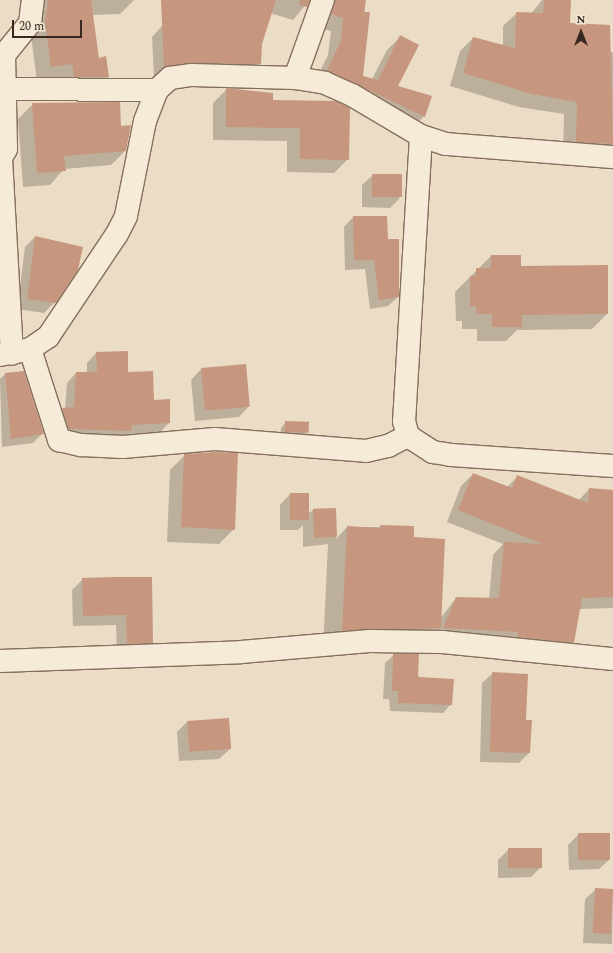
<!DOCTYPE html>
<html>
<head>
<meta charset="utf-8">
<style>
  body { margin:0 }
  #map { position:relative; width:613px; height:953px; overflow:hidden; background:#ebdcc5; font-family:Spectral,serif }
  div>[style] { position:absolute }
  .shadow>* { inset:0; background:#0003 }
  .building>* { inset:0; background:#c6967e; transform-origin:0 0 }
  .roads { filter:drop-shadow(1px 0 #856e5d) drop-shadow(-1px 0 #856e5d) drop-shadow(0 1px #856e5d) drop-shadow(0 -1px #856e5d) }
  .minor>* { height:22px; margin:-11px; padding:0 11px; transform-origin:11px; border-radius:11px; background:#f6ebd8 }
  span { translate:-50% -50%; white-space:nowrap; text-align:center; line-height:1.15; -webkit-text-stroke:3px #f3e7d4; paint-order:stroke }
  .north { position:absolute; left:561px; top:12px; width:40px; height:40px; -webkit-text-stroke:3px #f3e7d4; paint-order:stroke; rotate:0deg; font-size:11px; font-weight:700; line-height:16px; text-align:center; color:#36281f }
  .north::after { content:''; display:block; margin:auto; width:14px; height:18px; background:#36281f; clip-path:polygon(50% 0,100% 100%,50% 72%,0 100%) }
  .scale { position:absolute; left:12px; top:20px; width:70px; height:18px; box-sizing:border-box; border:2px solid #36281f; border-top:0; padding-left:5px; font-size:12px; line-height:14px; white-space:nowrap; color:#36281f; -webkit-text-stroke:3px #f3e7d4; paint-order:stroke }
</style>
</head>
<body>
<div id="map">
  <div class="shadow">
    <i style="clip-path:polygon(33px 0,134px 0,120px 14px,92px 15px,98px 59px,108px 77px,94px 91px,60px 91px,58px 78px,37px 81px,31px 36px)"></i>
    <i style="clip-path:polygon(165px 0,196px 0,193px 62px,183px 73px,154px 77px,152px 37px,162px 26px)"></i>
    <i style="clip-path:polygon(224px 0,365px 0,362px 77px,372px 79px,387px 50px,400px 37px,397px 86px,424px 116px,411px 130px,314px 83px,328px 55px,331px 31px,318px 28px,314px 1px,308px 2px,293px 20px,270px 13px,261px 44px,260px 64px,247px 77px,200px 76px)"></i>
    <i style="clip-path:polygon(542px 0,570px 0,569px 24px,613px 53px,613px 160px,563px 154px,564px 114px,519px 107px,450px 86px,460px 51px,473px 38px,503px 46px,503px 26px,517px 13px,531px 14px)"></i>
    <i style="clip-path:polygon(226px 90px,272px 101px,348px 159px,334px 173px,287px 172px,287px 141px,213px 140px,213px 103px)"></i>
    <i style="clip-path:polygon(33px 104px,120px 127px,125px 151px,111px 165px,64px 169px,50px 185px,23px 187px,18px 119px)"></i>
    <i style="clip-path:polygon(373px 175px,400px 198px,390px 208px,362px 207px,362px 185px)"></i>
    <i style="clip-path:polygon(353px 217px,387px 240px,398px 297px,388px 306px,370px 309px,365px 269px,345px 270px,344px 227px)"></i>
    <i style="clip-path:polygon(35px 237px,55px 302px,44px 313px,17px 309px,25px 247px)"></i>
    <i style="clip-path:polygon(491px 256px,520px 267px,607px 314px,592px 329px,517px 330px,506px 341px,477px 341px,477px 329px,462px 329px,462px 321px,456px 321px,455px 292px)"></i>
    <i style="clip-path:polygon(96px 353px,127px 373px,153px 401px,169px 423px,160px 432px,128px 434px,121px 441px,59px 439px,53px 418px,65px 409px,67px 383px,76px 373px,87px 373px,87px 363px)"></i>
    <i style="clip-path:polygon(245px 365px,249px 406px,239px 417px,195px 421px,191px 380px,201px 369px)"></i>
    <i style="clip-path:polygon(5px 374px,43px 433px,33px 443px,2px 447px,0 379px)"></i>
    <i style="clip-path:polygon(286px 422px,307px 433px,302px 438px,280px 437px,281px 428px)"></i>
    <i style="clip-path:polygon(185px 455px,234px 529px,219px 544px,167px 542px,170px 470px)"></i>
    <i style="clip-path:polygon(473px 474px,507px 487px,518px 476px,579px 500px,589px 489px,613px 490px,613px 608px,579px 609px,573px 642px,561px 654px,323px 649px,328px 544px,303px 547px,303px 525px,298px 530px,280px 530px,280px 505px,290px 494px,308px 514px,313px 510px,335px 509px,336px 539px,347px 527px,413px 527px,412px 538px,440px 619px,456px 598px,489px 599px,493px 555px,503px 544px,447px 522px,461px 486px)"></i>
    <i style="clip-path:polygon(151px 578px,152px 642px,141px 653px,117px 654px,116px 625px,73px 626px,72px 590px,83px 579px)"></i>
    <i style="clip-path:polygon(394px 655px,451px 704px,443px 713px,390px 711px,389px 699px,383px 699px,385px 663px)"></i>
    <i style="clip-path:polygon(493px 673px,525px 721px,529px 753px,519px 763px,480px 762px,482px 683px)"></i>
    <i style="clip-path:polygon(187px 722px,230px 749px,219px 759px,179px 761px,177px 732px)"></i>
    <i style="clip-path:polygon(579px 834px,610px 859px,599px 869px,569px 870px,568px 845px)"></i>
    <i style="clip-path:polygon(508px 850px,541px 867px,531px 877px,498px 878px,498px 860px)"></i>
    <i style="clip-path:polygon(596px 889px,613px 890px,612px 944px,583px 943px,585px 899px)"></i>
  </div>
  <div class="building">
    <i style="clip-path:polygon(48px 0,91px 0,99px 58px,106px 56px,109px 77px,74px 77px,72px 64px,51px 67px,45px 22px)"></i>
    <i style="clip-path:polygon(161px 0,276px 0,262px 44px,261px 64px,192px 63px,164px 68px)"></i>
    <i style="clip-path:polygon(300px 0,310px 0,307px 7px,299px 5px)"></i>
    <i style="clip-path:polygon(335px 0,366px 0,364px 12px,370px 12px,363px 76px,378px 80px,400px 35px,419px 45px,398px 86px,432px 96px,425px 117px,327px 70px,341px 41px,343px 18px,331px 14px)"></i>
    <i style="clip-path:polygon(544px 0,571px 0,570px 23px,610px 25px,613px 144px,576px 142px,577px 102px,532px 94px,463px 73px,473px 37px,515px 48px,516px 12px,543px 13px)"></i>
    <i style="clip-path:polygon(226px 88px,273px 93px,273px 100px,336px 101px,350px 108px,349px 160px,300px 159px,300px 128px,226px 127px)"></i>
    <i style="clip-path:polygon(120px 102px,121px 126px,131px 125px,126px 151px,64px 156px,66px 171px,37px 173px,32px 103px)"></i>
    <i style="left:372px;top:174px;width:30px;height:23px"></i>
    <i style="clip-path:polygon(353px 216px,387px 216px,388px 239px,399px 239px,399px 297px,379px 300px,374px 260px,354px 260px)"></i>
    <i style="clip-path:polygon(35px 236px,83px 247px,78px 270px,56px 303px,27px 299px)"></i>
    <i style="clip-path:polygon(491px 255px,521px 255px,521px 266px,608px 265px,608px 314px,522px 315px,522px 327px,492px 327px,492px 314px,477px 314px,476px 306px,470px 306px,470px 276px,476px 276px,476px 268px,491px 268px)"></i>
    <i style="clip-path:polygon(128px 351px,128px 372px,153px 371px,154px 400px,170px 399px,170px 423px,132px 425px,131px 431px,69px 429px,62px 408px,74px 407px,76px 372px,97px 372px,96px 352px)"></i>
    <i style="left:246px;top:364px;width:43px;height:45px;rotate:85deg"></i>
    <i style="clip-path:polygon(24px 371px,44px 434px,11px 439px,5px 373px)"></i>
    <i style="left:285px;top:421px;width:24px;height:11px;rotate:2deg"></i>
    <i style="clip-path:polygon(215px 452px,238px 453px,235px 530px,181px 527px,184px 454px)"></i>
    <i style="clip-path:polygon(473px 473px,512px 488px,517px 475px,588px 503px,589px 488px,613px 490px,613px 597px,582px 598px,574px 643px,518px 637px,518px 632px,443px 628px,456px 597px,499px 598px,504px 542px,543px 544px,458px 510px)"></i>
    <i style="left:309px;top:493px;width:27px;height:19px;rotate:90deg"></i>
    <i style="left:336px;top:508px;width:29px;height:23px;rotate:88deg"></i>
    <i style="clip-path:polygon(380px 525px,414px 526px,414px 537px,445px 539px,441px 628px,342px 631px,347px 526px,380px 528px)"></i>
    <i style="clip-path:polygon(114px 577px,152px 577px,153px 643px,127px 644px,126px 615px,83px 616px,82px 578px)"></i>
    <i style="clip-path:polygon(393px 654px,419px 654px,418px 677px,454px 679px,452px 705px,398px 703px,398px 691px,392px 691px)"></i>
    <i style="clip-path:polygon(492px 672px,528px 674px,526px 720px,532px 720px,530px 753px,490px 752px)"></i>
    <i style="left:229px;top:718px;width:31px;height:42px;rotate:86deg"></i>
    <i style="left:578px;top:833px;width:32px;height:27px"></i>
    <i style="left:542px;top:848px;width:20px;height:34px;rotate:90deg"></i>
    <i style="left:595px;top:888px;width:18px;height:45px;rotate:3deg"></i>
  </div>
  <div class="roads">
    <div class="minor">
      <i style="left:295px;top:78px;width:83px;rotate:-70.3deg"></i>
      <i style="left:5px;top:89px;width:152px;rotate:0.4deg"></i>
      <i style="left:421px;top:136px;width:286px;rotate:93.4deg"></i>
      <i style="left:404px;top:421px;width:16px;rotate:75deg"></i>
      <i style="left:408px;top:436px;width:30px;rotate:33deg"></i>
      <i style="left:433px;top:452px;width:18px;rotate:9deg"></i>
      <i style="left:451px;top:455px;width:162px;rotate:3.9deg"></i>
      <i style="left:1px;top:158px;width:196px;rotate:86.8deg"></i>
      <i style="left:0;top:159px;width:12px;rotate:-59deg"></i>
      <i style="left:6px;top:149px;width:94px;rotate:-91.2deg"></i>
      <i style="left:4px;top:55px;width:41px;rotate:-50.9deg"></i>
      <i style="left:30px;top:23px;width:23px;rotate:-83deg"></i>
      <i style="left:30px;top:349px;width:96px;rotate:72.3deg"></i>
      <i style="left:59px;top:440px;width:23px;rotate:13deg"></i>
      <i style="left:81px;top:445px;width:42px;rotate:2.7deg"></i>
      <i style="left:123px;top:447px;width:92px;rotate:-5deg"></i>
      <i style="left:215px;top:439px;width:151px;rotate:4.5deg"></i>
      <i style="left:366px;top:451px;width:23px;rotate:-13deg"></i>
      <i style="left:388px;top:446px;width:22px;rotate:-27deg"></i>
      <i style="left:0;top:355px;width:31px;rotate:-11deg"></i>
      <i style="left:30px;top:349px;width:22px;rotate:-34deg"></i>
      <i style="left:48px;top:337px;width:124px;rotate:-56.2deg"></i>
      <i style="left:117px;top:234px;width:20px;rotate:-63deg"></i>
      <i style="left:126px;top:216px;width:97px;rotate:-78.7deg"></i>
      <i style="left:145px;top:121px;width:33px;rotate:-69deg"></i>
      <i style="left:157px;top:90px;width:18px;rotate:-43deg"></i>
      <i style="left:170px;top:78px;width:22px;rotate:-8deg"></i>
      <i style="left:192px;top:75px;width:103px;rotate:1.7deg"></i>
      <i style="left:295px;top:78px;width:30px;rotate:9deg"></i>
      <i style="left:325px;top:83px;width:30px;rotate:24deg"></i>
      <i style="left:352px;top:95px;width:80px;rotate:30.7deg"></i>
      <i style="left:421px;top:136px;width:26px;rotate:18deg"></i>
      <i style="left:446px;top:144px;width:168px;rotate:4.5deg"></i>
      <i style="left:0;top:661px;width:241px;rotate:-2.1deg"></i>
      <i style="left:241px;top:652px;width:129px;rotate:-4.9deg"></i>
      <i style="left:370px;top:641px;width:72px;rotate:0.8deg"></i>
      <i style="left:442px;top:642px;width:172px;rotate:5.7deg"></i>
    </div>
  </div>
  <div class="north">N</div>
  <div class="scale">20 m</div>
</div>
</body>
</html>
